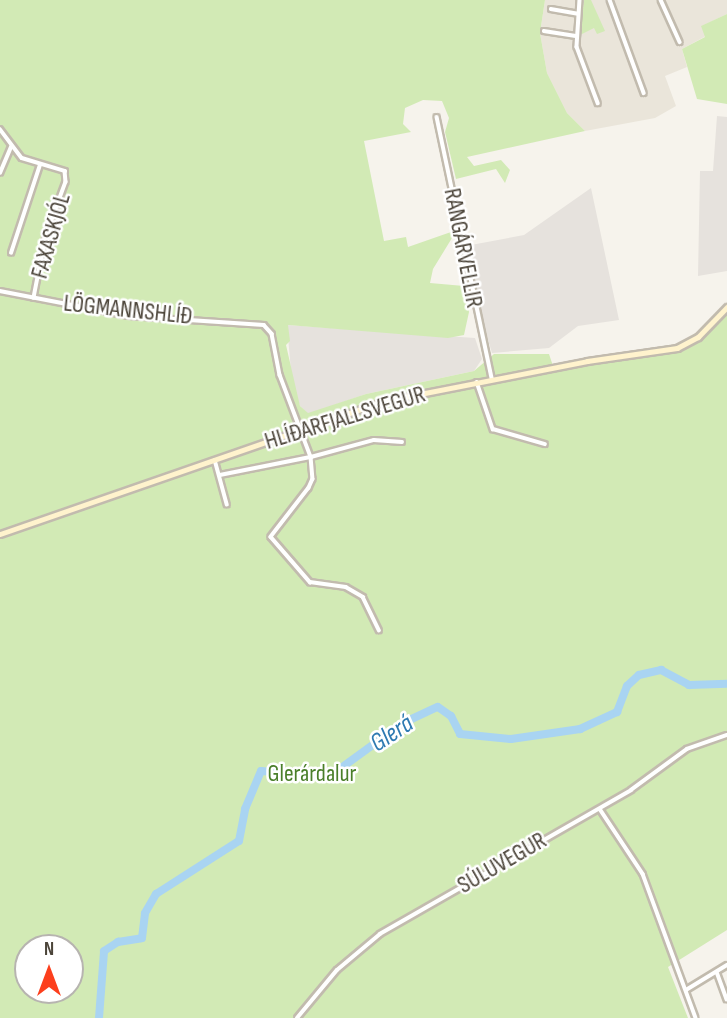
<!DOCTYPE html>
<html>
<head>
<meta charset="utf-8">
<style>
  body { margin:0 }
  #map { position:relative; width:727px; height:1018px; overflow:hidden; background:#f6f3ec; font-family:"Sofia Sans Condensed",sans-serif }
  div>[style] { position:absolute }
  .residential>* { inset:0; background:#eae5da }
  .industrial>* { inset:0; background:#e6e2dd }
  .green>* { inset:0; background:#d2eab5 }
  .river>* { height:8px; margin:-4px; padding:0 4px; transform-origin:4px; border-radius:4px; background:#a9d4f2 }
  .roads { filter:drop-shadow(2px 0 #c2bbae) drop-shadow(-2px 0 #c2bbae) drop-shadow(0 2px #c2bbae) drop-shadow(0 -2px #c2bbae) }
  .minor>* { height:3.5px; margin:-1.75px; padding:0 1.75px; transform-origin:1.75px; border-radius:1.75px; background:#fff }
  .secondary>* { height:5px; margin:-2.5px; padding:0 2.5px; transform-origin:2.5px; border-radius:2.5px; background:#fff3cd }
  span { translate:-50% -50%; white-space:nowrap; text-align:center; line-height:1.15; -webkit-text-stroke:5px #fff; paint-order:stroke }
  .street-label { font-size:24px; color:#4b4439 }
  .park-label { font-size:24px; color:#4a7f2a }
  .water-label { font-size:26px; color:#2e7ab2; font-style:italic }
  .north { position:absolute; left:14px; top:934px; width:70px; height:70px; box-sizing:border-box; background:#fff; border:2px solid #b7b4b0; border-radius:50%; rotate:0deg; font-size:19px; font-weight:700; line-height:28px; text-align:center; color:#4b4439 }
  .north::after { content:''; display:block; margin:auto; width:24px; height:32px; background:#fc3f1d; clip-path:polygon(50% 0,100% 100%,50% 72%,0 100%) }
</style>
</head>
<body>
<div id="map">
  <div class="residential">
    <i style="clip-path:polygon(545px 0,727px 0,727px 14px,702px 26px,706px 36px,682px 49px,687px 67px,665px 76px,676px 106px,655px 118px,585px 131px,567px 113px,547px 73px,540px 33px)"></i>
  </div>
  <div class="industrial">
    <i style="clip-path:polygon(717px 116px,727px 117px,727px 271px,698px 276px,700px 171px,713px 171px)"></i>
    <i style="clip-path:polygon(591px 188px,619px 320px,578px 326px,549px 348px,492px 353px,479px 310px,471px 245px,524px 235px)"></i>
    <i style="clip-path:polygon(287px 325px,475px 338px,482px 359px,474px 371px,366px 394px,308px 414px,300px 406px,292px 383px)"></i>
  </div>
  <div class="green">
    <i style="clip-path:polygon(evenodd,0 0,545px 0,540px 33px,547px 73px,567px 113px,585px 131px,467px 157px,474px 166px,501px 160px,510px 170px,505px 183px,496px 169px,456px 179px,445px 132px,449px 118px,442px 101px,423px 100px,405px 108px,403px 124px,411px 132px,364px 141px,384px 241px,406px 237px,408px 247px,451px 232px,452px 238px,433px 269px,430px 283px,464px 286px,469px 312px,464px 335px,448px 338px,288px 325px,290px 341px,286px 345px,300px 406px,308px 413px,366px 394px,474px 371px,494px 354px,549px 354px,554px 369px,680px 350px,707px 333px,727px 312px,727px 930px,668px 967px,688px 1018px,0 1018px,0 0,28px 948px,70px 948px,70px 990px,28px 990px,28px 948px)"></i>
    <i style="clip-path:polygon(584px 0,591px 0,605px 31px,597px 34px,594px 28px,580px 35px)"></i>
    <i style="clip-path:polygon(727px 14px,727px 104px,697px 99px,682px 49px,705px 37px,701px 26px)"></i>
  </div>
  <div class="river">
    <i style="left:99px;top:1018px;width:67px;rotate:-85.7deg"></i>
    <i style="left:104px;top:951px;width:17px;rotate:-33deg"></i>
    <i style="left:118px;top:942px;width:24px;rotate:-9deg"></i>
    <i style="left:142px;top:938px;width:25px;rotate:-83deg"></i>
    <i style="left:145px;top:913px;width:22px;rotate:-60deg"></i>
    <i style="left:156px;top:894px;width:98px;rotate:-32.6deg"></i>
    <i style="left:239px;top:841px;width:33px;rotate:-79deg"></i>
    <i style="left:245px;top:809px;width:41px;rotate:-67.2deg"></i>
    <i style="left:261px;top:771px;width:69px;rotate:4.1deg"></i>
    <i style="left:330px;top:776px;width:90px;rotate:-36deg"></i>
    <i style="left:403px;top:723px;width:38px;rotate:-25deg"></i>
    <i style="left:438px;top:707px;width:16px;rotate:35deg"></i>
    <i style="left:451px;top:716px;width:20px;rotate:63deg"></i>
    <i style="left:460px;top:734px;width:51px;rotate:5.6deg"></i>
    <i style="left:511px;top:739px;width:70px;rotate:-8.2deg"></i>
    <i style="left:580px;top:729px;width:41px;rotate:-24.7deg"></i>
    <i style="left:617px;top:712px;width:28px;rotate:-69deg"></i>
    <i style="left:627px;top:686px;width:16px;rotate:-43deg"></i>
    <i style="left:639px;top:675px;width:23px;rotate:-13deg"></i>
    <i style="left:661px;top:670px;width:32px;rotate:28deg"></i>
    <i style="left:689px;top:685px;width:38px;rotate:-2deg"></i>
  </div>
  <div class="roads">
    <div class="minor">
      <i style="left:580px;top:0;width:47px;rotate:93.7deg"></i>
      <i style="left:577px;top:47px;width:60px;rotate:69.4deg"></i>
      <i style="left:610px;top:0;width:99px;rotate:69.9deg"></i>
      <i style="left:661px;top:0;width:46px;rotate:65.7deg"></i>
      <i style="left:551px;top:9px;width:27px;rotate:10deg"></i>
      <i style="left:544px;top:31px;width:32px;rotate:9deg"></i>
      <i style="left:437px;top:117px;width:268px;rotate:78.1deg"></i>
      <i style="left:0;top:129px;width:36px;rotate:53deg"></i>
      <i style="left:22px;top:158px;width:45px;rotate:16.8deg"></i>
      <i style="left:65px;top:171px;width:11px;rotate:85deg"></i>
      <i style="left:66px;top:182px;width:58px;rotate:110.3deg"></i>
      <i style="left:46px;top:236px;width:63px;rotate:101deg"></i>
      <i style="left:0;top:173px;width:28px;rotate:-67deg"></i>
      <i style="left:11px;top:253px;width:93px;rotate:-71.8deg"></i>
      <i style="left:0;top:291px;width:131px;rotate:11deg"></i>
      <i style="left:129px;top:316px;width:135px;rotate:3.8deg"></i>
      <i style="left:264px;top:325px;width:12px;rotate:48deg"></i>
      <i style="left:272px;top:334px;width:42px;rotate:79deg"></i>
      <i style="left:280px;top:375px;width:88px;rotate:69.3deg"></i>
      <i style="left:311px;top:457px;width:65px;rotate:-15.1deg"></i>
      <i style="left:374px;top:440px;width:28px;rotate:4deg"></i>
      <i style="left:477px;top:382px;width:50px;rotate:71.2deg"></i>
      <i style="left:493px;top:429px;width:54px;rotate:16.1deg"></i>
      <i style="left:215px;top:460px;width:46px;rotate:74.7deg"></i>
      <i style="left:220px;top:475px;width:93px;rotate:-11.2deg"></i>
      <i style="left:311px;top:457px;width:22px;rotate:85deg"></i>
      <i style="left:313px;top:479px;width:10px;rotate:114deg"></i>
      <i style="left:309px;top:488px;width:62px;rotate:127.8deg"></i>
      <i style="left:271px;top:537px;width:60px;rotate:49.1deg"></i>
      <i style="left:310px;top:582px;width:36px;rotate:8deg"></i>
      <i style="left:346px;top:587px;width:20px;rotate:30deg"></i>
      <i style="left:363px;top:597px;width:37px;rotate:64deg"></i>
      <i style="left:600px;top:809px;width:78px;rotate:56.5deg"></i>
      <i style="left:643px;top:874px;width:153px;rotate:69.8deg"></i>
      <i style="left:717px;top:972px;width:29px;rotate:70deg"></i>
      <i style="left:686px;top:990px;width:48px;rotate:-31.4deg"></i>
      <i style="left:297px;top:1018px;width:62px;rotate:-50.2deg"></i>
      <i style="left:337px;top:970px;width:56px;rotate:-39.9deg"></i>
      <i style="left:380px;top:934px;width:289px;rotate:-29.8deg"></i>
      <i style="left:631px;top:790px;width:69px;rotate:-36.2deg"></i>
      <i style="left:687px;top:749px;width:42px;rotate:-19.3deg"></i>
    </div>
    <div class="secondary">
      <i style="left:0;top:534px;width:406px;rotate:-19.1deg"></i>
      <i style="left:384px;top:401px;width:207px;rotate:-11.1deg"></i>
      <i style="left:587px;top:361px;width:91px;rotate:-8.2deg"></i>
      <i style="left:677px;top:348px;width:24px;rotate:-28deg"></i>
      <i style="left:698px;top:337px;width:42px;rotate:-46deg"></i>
    </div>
  </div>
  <div class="street-label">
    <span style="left:51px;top:236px;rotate:-74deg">FAXASKJÓL</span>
    <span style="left:463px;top:248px;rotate:79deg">RANGÁRVELLIR</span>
    <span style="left:128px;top:310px;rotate:6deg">LÖGMANNSHLÍÐ</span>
    <span style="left:345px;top:418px;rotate:-17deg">HLÍÐARFJALLSVEGUR</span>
    <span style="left:502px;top:863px;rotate:-30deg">SÚLUVEGUR</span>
  </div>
  <div class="park-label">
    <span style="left:312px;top:774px">Glerárdalur</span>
  </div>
  <div class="water-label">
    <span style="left:392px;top:734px;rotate:-33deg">Glerá</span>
  </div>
  <div class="north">N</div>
</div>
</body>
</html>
